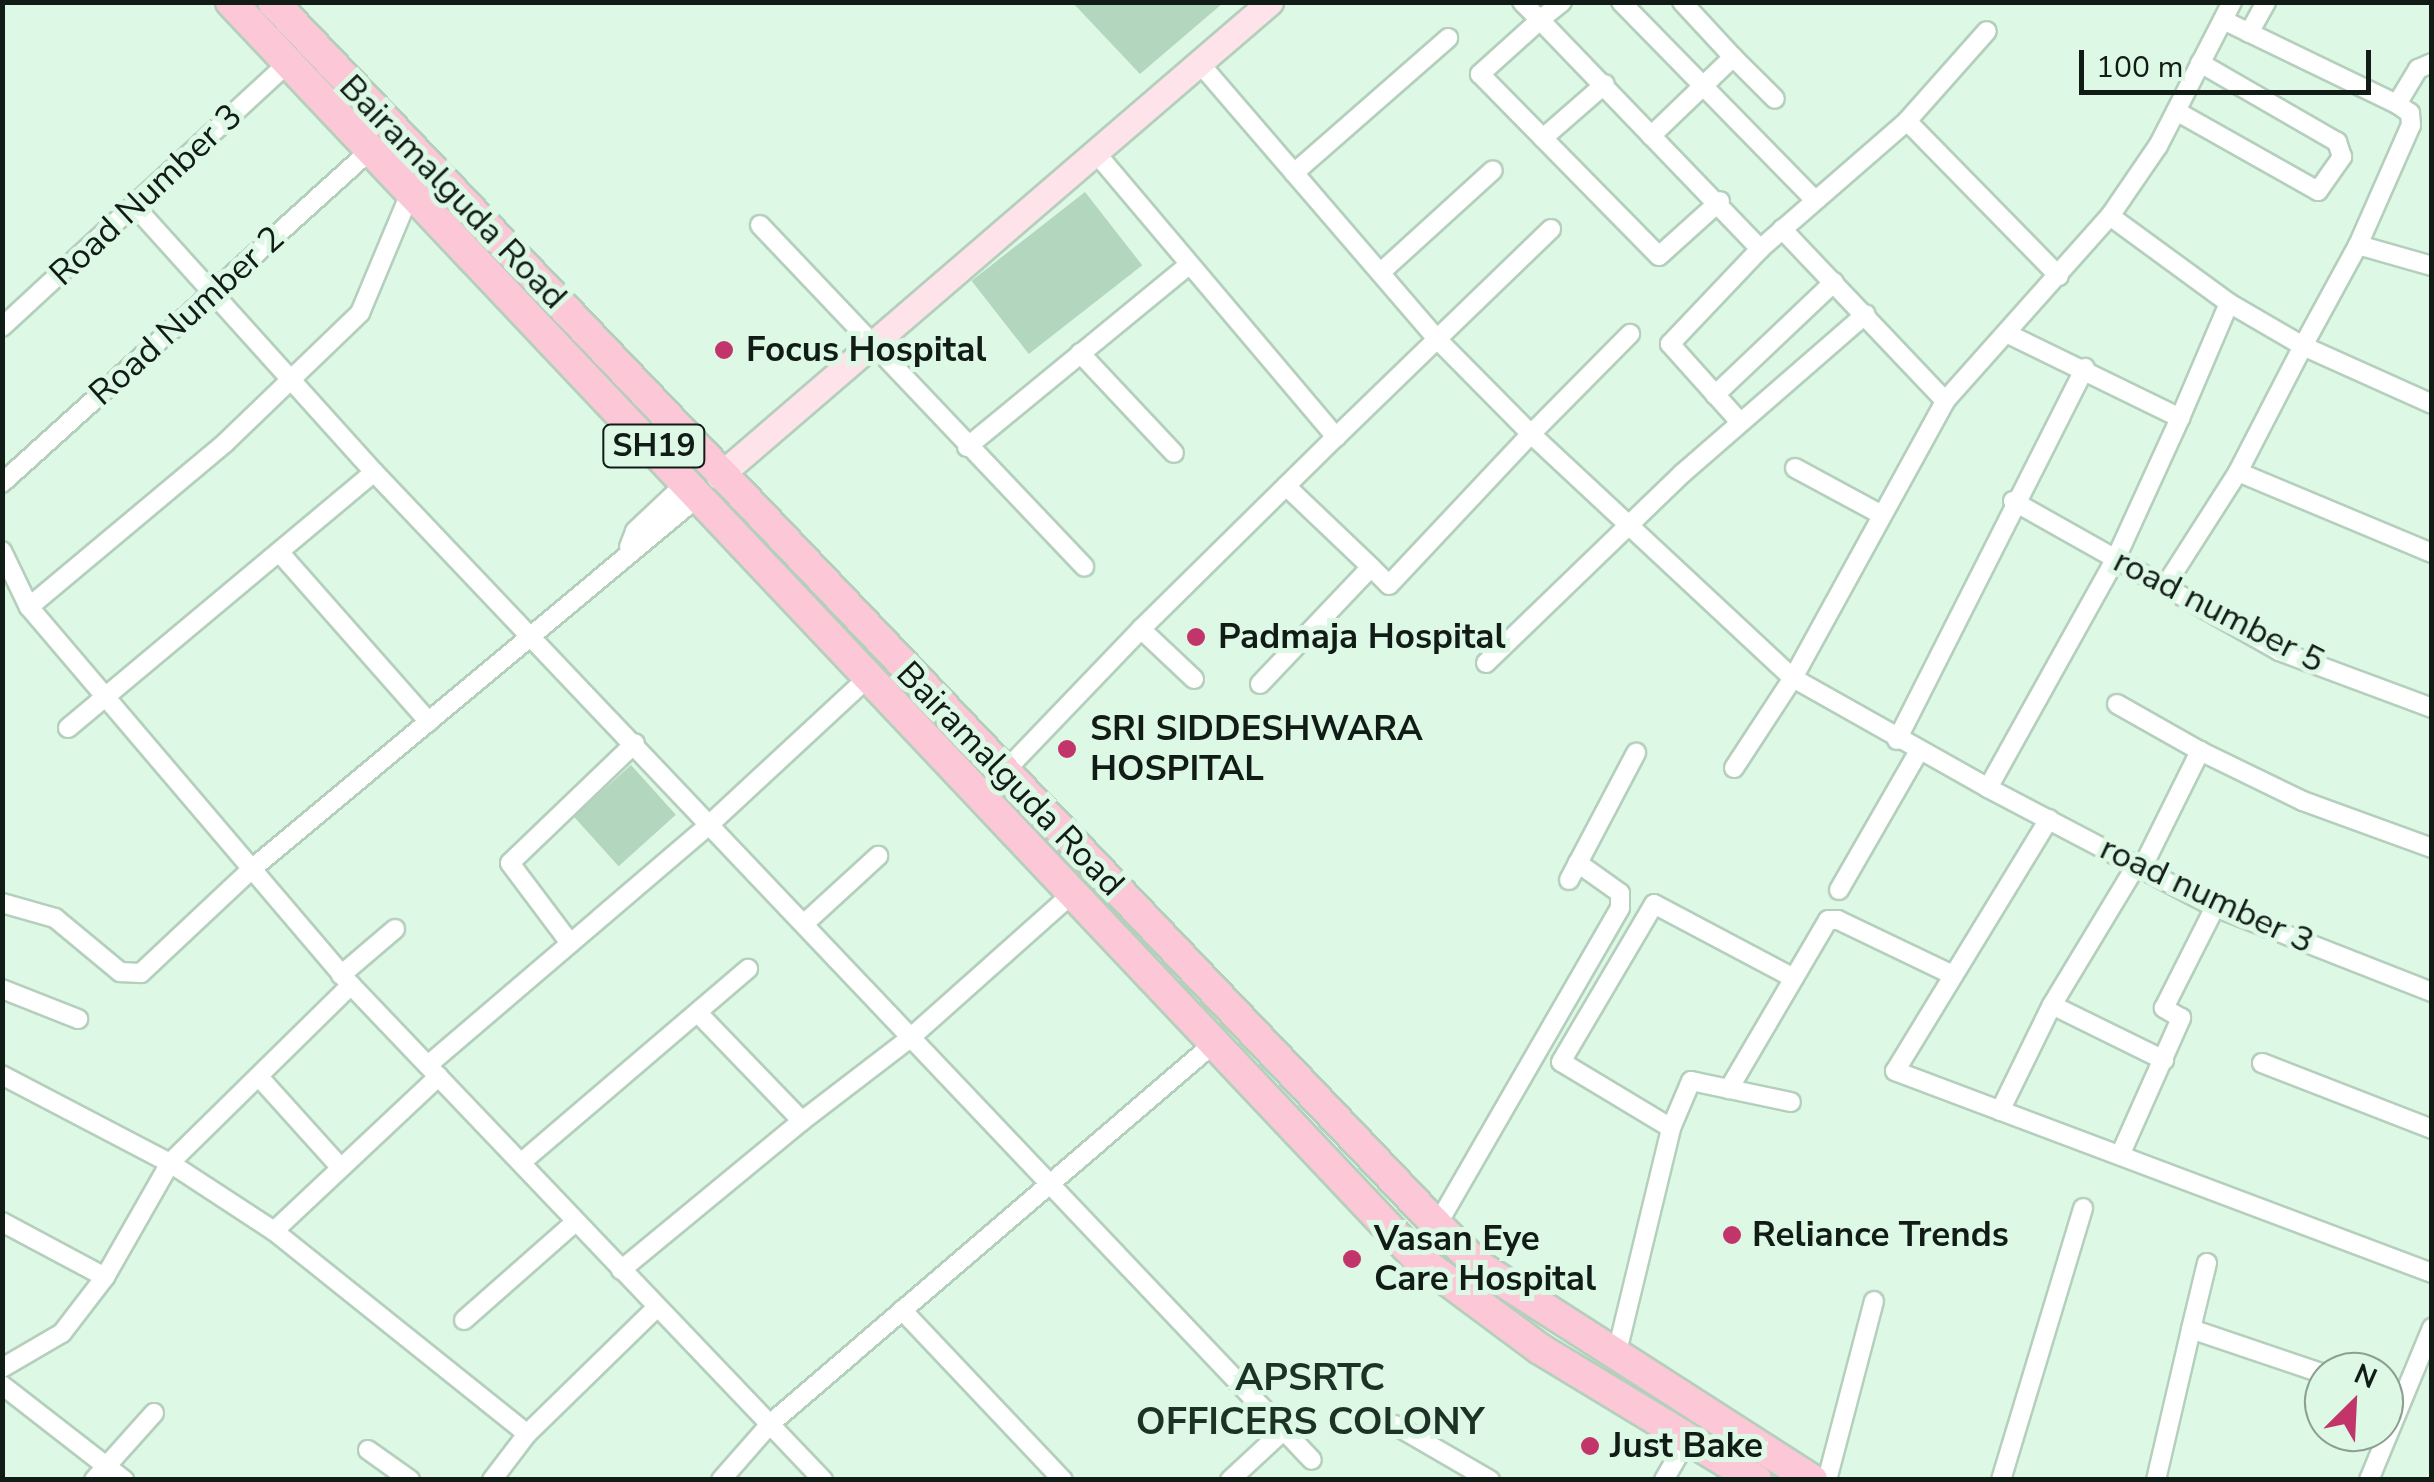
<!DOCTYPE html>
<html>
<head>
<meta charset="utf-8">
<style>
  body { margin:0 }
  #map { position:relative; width:2434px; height:1482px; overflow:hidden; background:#ddf8e5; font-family:"Nunito Sans",sans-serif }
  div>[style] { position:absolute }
  .green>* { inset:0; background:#b2d6be; transform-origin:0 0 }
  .roads { filter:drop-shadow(2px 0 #b5cfbd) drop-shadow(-2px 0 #b5cfbd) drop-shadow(0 2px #b5cfbd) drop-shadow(0 -2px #b5cfbd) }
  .street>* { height:18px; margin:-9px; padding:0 9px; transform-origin:9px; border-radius:9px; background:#fff }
  .secondary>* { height:25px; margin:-12.5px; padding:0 12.5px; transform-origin:12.5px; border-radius:12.5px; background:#fee3ea }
  .primary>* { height:30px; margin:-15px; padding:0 15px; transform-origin:15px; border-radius:15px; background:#fcc7d6 }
  .dots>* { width:28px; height:28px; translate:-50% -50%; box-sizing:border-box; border:5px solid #ddf8e5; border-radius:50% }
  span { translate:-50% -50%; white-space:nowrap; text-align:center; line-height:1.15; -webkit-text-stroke:10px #ddf8e5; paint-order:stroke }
  .shield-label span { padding:2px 8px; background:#ddf8e5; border:2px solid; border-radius:8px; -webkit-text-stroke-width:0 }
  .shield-label { font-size:32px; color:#121c16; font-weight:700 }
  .street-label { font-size:35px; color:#121c16 }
  .poi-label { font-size:35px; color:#121c16; font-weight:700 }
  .left { translate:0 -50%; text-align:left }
  .neighbourhood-label { font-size:38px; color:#1c3225; font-weight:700 }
  .frame { position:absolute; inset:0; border:5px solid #121c16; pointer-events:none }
  .north { position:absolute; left:2304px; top:1352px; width:100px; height:100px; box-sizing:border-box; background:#ddf8e5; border:2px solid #8ca092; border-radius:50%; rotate:24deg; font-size:28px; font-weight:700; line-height:40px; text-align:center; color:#121c16 }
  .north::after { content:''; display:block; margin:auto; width:35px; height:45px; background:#c1356b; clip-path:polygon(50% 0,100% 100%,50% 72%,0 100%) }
  .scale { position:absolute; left:2079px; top:50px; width:292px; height:45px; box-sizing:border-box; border:5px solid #121c16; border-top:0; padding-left:12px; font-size:30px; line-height:35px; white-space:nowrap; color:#121c16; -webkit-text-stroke:8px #ddf8e5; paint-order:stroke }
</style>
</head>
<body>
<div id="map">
  <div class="green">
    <i style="clip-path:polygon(1073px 3px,1223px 3px,1140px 74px)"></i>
    <i style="left:1085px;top:192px;width:93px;height:144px;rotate:52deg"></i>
    <i style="left:631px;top:765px;width:67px;height:77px;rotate:48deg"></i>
  </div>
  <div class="roads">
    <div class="street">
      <i style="left:1522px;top:2px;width:25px;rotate:45deg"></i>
      <i style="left:1540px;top:20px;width:81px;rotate:138deg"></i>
      <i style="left:1480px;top:74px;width:255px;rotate:45.5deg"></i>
      <i style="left:1659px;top:256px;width:82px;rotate:-42deg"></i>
      <i style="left:1562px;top:2px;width:28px;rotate:141deg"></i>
      <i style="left:1540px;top:20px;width:318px;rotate:46.1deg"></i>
      <i style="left:1760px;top:249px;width:195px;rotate:-41deg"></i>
      <i style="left:1907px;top:121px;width:120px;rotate:-48.4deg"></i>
      <i style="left:1621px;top:2px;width:276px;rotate:45.6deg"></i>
      <i style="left:2223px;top:20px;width:193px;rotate:25.8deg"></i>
      <i style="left:2397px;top:104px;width:41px;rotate:-59deg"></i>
      <i style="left:2418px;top:69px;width:15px;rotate:-23deg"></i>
      <i style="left:2249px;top:33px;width:35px;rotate:-61deg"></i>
      <i style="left:1733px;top:57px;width:59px;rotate:45deg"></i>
      <i style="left:2397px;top:104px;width:16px;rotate:35deg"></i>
      <i style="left:2410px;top:113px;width:12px;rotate:85deg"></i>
      <i style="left:2411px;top:125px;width:131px;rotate:113.8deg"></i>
      <i style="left:2358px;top:245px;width:77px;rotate:15.8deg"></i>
      <i style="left:2176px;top:111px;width:163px;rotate:29.4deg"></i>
      <i style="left:2318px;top:191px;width:42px;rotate:-54.8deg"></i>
      <i style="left:2342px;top:157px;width:16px;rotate:-108deg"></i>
      <i style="left:2337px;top:142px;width:158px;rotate:-150deg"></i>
      <i style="left:1907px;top:121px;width:217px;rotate:45.6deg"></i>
      <i style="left:1651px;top:136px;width:114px;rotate:-43.9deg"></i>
      <i style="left:1733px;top:57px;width:75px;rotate:-132.8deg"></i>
      <i style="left:1543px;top:138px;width:82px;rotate:-41.1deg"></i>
      <i style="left:1096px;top:153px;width:372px;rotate:49.8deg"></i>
      <i style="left:1336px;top:437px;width:141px;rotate:-44.1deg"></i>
      <i style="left:1437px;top:339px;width:365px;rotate:-130.7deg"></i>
      <i style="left:1294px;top:173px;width:205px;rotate:-41.2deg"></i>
      <i style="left:2110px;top:216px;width:147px;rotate:36.2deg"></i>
      <i style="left:2229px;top:303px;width:86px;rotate:30.2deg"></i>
      <i style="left:2303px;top:346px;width:142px;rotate:117.3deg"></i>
      <i style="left:2238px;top:472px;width:135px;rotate:122.6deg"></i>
      <i style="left:760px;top:225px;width:471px;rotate:46.5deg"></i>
      <i style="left:1551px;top:229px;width:158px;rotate:136deg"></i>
      <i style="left:1437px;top:339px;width:134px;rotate:45.3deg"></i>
      <i style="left:1531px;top:434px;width:141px;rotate:-45.3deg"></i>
      <i style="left:1782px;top:229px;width:237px;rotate:46.5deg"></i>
      <i style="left:1945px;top:401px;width:248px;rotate:-48.3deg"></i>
      <i style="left:2110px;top:216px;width:85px;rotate:-55.6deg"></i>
      <i style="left:2158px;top:146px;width:162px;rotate:-62.8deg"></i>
      <i style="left:2358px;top:245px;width:115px;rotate:118.6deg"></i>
      <i style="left:2303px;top:346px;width:141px;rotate:24.2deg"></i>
      <i style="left:1381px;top:272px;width:151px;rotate:-42.3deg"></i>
      <i style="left:2px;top:327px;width:391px;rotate:-42.7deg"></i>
      <i style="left:2006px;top:333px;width:194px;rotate:26deg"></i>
      <i style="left:2180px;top:418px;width:125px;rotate:-66.9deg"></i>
      <i style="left:1080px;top:353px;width:137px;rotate:46.8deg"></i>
      <i style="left:1715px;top:395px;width:164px;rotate:-43.5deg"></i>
      <i style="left:1740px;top:422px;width:105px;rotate:-131.9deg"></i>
      <i style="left:1670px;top:344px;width:131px;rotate:-46.5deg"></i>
      <i style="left:967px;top:447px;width:288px;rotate:-39.4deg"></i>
      <i style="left:1795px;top:468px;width:97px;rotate:28.4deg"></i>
      <i style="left:374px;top:472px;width:1362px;rotate:46.49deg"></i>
      <i style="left:2238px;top:472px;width:210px;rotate:22.7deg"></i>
      <i style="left:2px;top:483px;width:498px;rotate:-42.1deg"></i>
      <i style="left:1286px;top:486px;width:117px;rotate:43.6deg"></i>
      <i style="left:2013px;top:501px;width:305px;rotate:29.4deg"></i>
      <i style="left:2279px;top:651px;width:163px;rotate:20.4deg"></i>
      <i style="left:629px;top:547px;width:17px;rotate:-69deg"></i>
      <i style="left:635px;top:531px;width:73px;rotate:-43.3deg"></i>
      <i style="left:2px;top:551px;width:62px;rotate:64.3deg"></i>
      <i style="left:29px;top:607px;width:497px;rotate:49.6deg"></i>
      <i style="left:351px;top:985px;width:254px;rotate:135.5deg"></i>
      <i style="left:170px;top:1163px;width:190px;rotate:-152.4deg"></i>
      <i style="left:280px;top:553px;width:225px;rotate:48.6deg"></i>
      <i style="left:29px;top:607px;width:257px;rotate:-39.9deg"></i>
      <i style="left:226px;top:442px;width:186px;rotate:-43.9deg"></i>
      <i style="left:360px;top:313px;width:132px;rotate:-67.3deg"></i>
      <i style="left:1486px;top:663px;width:274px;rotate:-44deg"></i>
      <i style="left:1683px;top:473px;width:242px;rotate:-41deg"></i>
      <i style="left:1194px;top:679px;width:73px;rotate:-136.7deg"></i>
      <i style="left:1141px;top:629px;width:274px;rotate:-44.6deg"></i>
      <i style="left:1260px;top:684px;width:161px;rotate:-46.5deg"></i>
      <i style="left:1371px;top:567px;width:25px;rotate:45deg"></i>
      <i style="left:1389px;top:585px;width:207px;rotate:-46.8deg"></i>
      <i style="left:1531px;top:434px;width:358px;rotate:43deg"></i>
      <i style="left:1793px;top:678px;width:316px;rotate:-61.2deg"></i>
      <i style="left:2117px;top:704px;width:95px;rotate:29.5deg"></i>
      <i style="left:68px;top:728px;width:399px;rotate:-39.9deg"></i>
      <i style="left:374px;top:472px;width:355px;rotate:-132deg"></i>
      <i style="left:1897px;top:740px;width:417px;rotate:-63.2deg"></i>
      <i style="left:1734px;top:768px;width:108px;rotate:-56.8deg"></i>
      <i style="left:1793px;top:678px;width:224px;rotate:29.4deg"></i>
      <i style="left:1988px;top:788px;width:263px;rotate:-60.9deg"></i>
      <i style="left:2116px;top:558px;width:154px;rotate:-65.4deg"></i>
      <i style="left:1004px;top:772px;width:198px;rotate:-46.2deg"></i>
      <i style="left:1988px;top:788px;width:256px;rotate:27.7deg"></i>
      <i style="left:2215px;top:907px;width:233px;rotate:21.4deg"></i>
      <i style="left:2049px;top:819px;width:295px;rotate:121.4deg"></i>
      <i style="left:1895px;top:1071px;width:574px;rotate:20.61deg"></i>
      <i style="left:2142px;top:868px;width:131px;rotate:-63.6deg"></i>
      <i style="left:2200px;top:751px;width:114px;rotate:25.9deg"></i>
      <i style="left:2303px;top:801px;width:137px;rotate:20deg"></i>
      <i style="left:1569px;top:880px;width:144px;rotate:-62.2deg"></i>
      <i style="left:1839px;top:890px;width:160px;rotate:-60.1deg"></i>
      <i style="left:2px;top:903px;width:55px;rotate:15.8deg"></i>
      <i style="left:55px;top:918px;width:85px;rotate:39.7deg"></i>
      <i style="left:120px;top:972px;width:21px;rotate:3deg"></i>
      <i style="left:141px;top:973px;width:154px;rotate:-43.2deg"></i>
      <i style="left:253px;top:868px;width:582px;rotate:-39.84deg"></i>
      <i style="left:806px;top:922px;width:98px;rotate:-42.5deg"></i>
      <i style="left:570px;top:943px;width:100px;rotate:-126.9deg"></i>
      <i style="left:510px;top:863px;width:173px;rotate:-43.8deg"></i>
      <i style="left:341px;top:975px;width:71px;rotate:-40.4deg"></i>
      <i style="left:1794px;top:978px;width:67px;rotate:-59.6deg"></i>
      <i style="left:1828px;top:920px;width:10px"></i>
      <i style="left:1838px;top:920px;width:127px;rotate:25.6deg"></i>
      <i style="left:351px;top:985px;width:684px;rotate:46.36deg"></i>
      <i style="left:2px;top:989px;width:82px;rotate:21.5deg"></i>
      <i style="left:2052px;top:1005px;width:125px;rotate:26.2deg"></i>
      <i style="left:698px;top:1013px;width:150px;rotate:46.1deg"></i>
      <i style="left:802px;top:1121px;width:135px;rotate:-37.5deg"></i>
      <i style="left:909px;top:1039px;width:220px;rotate:-41.7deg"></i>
      <i style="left:2262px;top:1063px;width:182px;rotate:21.2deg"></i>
      <i style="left:428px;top:1065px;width:372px;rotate:-40.5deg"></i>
      <i style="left:711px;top:823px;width:217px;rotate:-42.8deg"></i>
      <i style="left:259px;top:1077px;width:122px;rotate:48deg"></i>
      <i style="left:2000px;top:1111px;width:118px;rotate:-63.9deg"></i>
      <i style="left:2052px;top:1005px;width:162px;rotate:-58.9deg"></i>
      <i style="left:1671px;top:1128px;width:51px;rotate:-66.9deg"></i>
      <i style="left:1691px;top:1081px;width:102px;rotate:11.9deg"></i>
      <i style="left:2121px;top:1153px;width:148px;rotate:-66deg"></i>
      <i style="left:2181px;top:1018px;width:20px;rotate:-150deg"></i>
      <i style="left:2164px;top:1008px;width:113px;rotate:-63.2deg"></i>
      <i style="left:523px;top:1161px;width:296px;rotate:-40.5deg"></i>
      <i style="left:2px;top:1222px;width:117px;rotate:28.1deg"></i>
      <i style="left:105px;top:1277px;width:131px;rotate:-60.3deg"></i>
      <i style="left:170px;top:1163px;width:124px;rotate:33.2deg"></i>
      <i style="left:274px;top:1231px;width:226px;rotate:-43.2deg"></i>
      <i style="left:1437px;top:1225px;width:366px;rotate:-60deg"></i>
      <i style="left:1620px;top:908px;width:15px;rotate:-90deg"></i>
      <i style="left:1620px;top:893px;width:52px;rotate:-144.5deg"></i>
      <i style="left:274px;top:1231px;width:324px;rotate:38.7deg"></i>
      <i style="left:527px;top:1434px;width:179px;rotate:-44.3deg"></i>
      <i style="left:621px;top:1270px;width:234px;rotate:-39.5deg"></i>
      <i style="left:902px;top:1310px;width:234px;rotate:46.6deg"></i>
      <i style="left:464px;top:1320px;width:148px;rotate:-41.4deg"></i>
      <i style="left:2191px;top:1329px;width:68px;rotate:-76.4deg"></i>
      <i style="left:1616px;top:1356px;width:235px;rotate:-76.4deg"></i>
      <i style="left:1671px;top:1128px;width:128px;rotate:-149deg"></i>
      <i style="left:1561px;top:1062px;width:183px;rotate:-59.5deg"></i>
      <i style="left:1654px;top:904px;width:158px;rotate:27.9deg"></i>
      <i style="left:1794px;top:978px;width:129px;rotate:120.4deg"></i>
      <i style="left:2px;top:1368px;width:69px;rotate:-30.3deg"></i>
      <i style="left:62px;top:1333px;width:71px;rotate:-52.5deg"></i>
      <i style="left:2px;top:1385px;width:155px;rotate:37.9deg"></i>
      <i style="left:1395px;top:1425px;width:110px;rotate:30.1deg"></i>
      <i style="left:368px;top:1450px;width:52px;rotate:35.5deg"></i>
      <i style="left:94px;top:1480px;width:90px;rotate:-48.2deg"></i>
      <i style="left:492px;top:1480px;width:58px;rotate:-52.7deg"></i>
      <i style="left:721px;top:1480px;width:74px;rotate:-48.8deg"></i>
      <i style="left:770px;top:1424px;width:584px;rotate:-40.62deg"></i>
      <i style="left:1230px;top:1480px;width:74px;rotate:-42.8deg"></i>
      <i style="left:1664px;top:1480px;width:46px;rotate:-60.1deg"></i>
      <i style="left:1827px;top:1480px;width:185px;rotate:-75.3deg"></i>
      <i style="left:2001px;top:1480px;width:284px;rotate:-73.2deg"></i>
      <i style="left:2156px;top:1480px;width:155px;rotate:-76.9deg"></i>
      <i style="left:2191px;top:1329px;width:140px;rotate:18.7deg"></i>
      <i style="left:2369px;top:1480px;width:165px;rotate:-67.5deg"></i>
    </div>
    <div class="secondary">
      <i style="left:719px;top:476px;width:727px;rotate:-40.7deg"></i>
    </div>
    <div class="primary">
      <i style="left:231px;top:2px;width:1726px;rotate:46.64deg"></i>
      <i style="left:1416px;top:1257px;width:154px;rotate:36.6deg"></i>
      <i style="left:1540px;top:1349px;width:253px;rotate:31.2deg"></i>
      <i style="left:273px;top:2px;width:1688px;rotate:46.42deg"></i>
      <i style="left:1437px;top:1225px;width:59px;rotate:44.3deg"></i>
      <i style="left:1479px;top:1266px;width:396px;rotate:32.7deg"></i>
    </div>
  </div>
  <div class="dots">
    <i style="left:724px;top:350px;background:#c1356b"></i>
    <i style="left:1196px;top:637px;background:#c1356b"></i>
    <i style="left:1067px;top:749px;background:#c1356b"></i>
    <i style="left:1732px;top:1235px;background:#c1356b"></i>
    <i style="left:1352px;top:1259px;background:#c1356b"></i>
    <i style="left:1590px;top:1446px;background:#c1356b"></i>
  </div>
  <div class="shield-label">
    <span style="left:654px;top:446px">SH19</span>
  </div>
  <div class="street-label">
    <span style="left:453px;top:192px;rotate:46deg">Bairamalguda Road</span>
    <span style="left:146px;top:195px;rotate:-43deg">Road Number 3</span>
    <span style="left:187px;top:316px;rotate:-42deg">Road Number 2</span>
    <span style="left:2219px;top:611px;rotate:27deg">road number 5</span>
    <span style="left:1010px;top:779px;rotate:46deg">Bairamalguda Road</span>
    <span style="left:2207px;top:895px;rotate:25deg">road number 3</span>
  </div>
  <div class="poi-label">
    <span class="left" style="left:746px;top:350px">Focus Hospital</span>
    <span class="left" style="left:1218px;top:637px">Padmaja Hospital</span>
    <span class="left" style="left:1090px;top:749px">SRI SIDDESHWARA<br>HOSPITAL</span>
    <span class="left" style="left:1752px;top:1235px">Reliance Trends</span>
    <span class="left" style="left:1374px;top:1259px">Vasan Eye<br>Care Hospital</span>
    <span class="left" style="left:1610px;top:1446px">Just Bake</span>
  </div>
  <div class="neighbourhood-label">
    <span style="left:1310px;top:1400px">APSRTC<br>OFFICERS COLONY</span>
  </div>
  <div class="frame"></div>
  <div class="north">N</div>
  <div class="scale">100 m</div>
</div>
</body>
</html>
